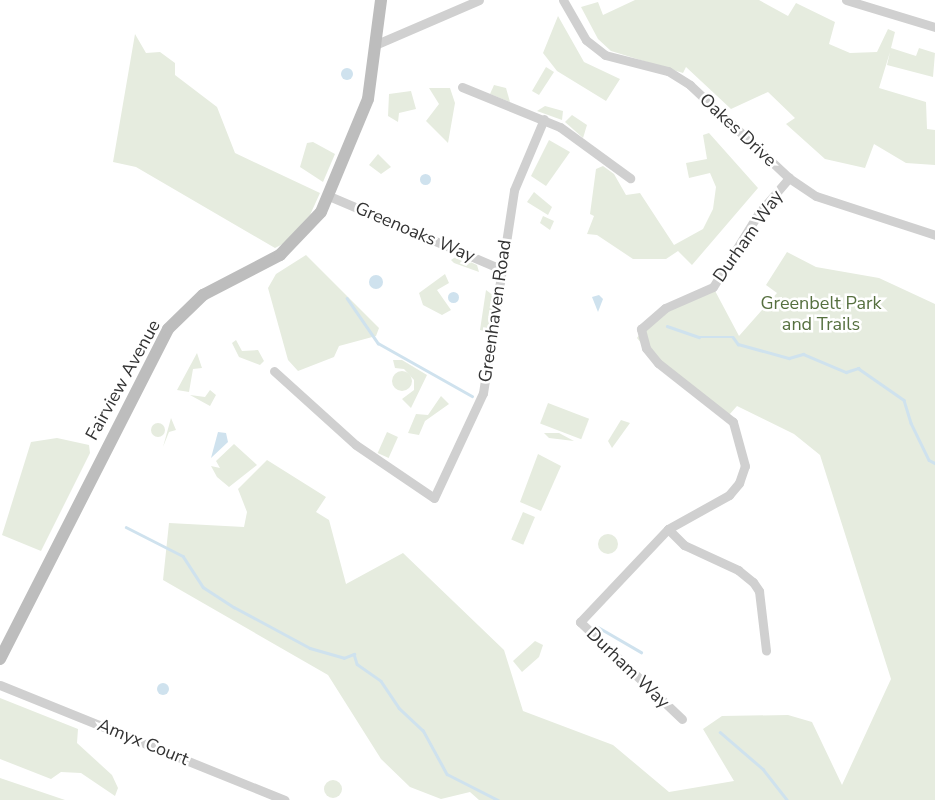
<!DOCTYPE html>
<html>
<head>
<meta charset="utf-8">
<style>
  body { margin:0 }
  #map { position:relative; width:935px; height:800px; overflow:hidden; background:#fff; font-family:"Nunito Sans",sans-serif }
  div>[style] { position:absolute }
  .green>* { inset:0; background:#e6ecdf; transform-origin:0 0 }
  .round { border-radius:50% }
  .water>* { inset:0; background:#cfe2ee }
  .stream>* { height:2.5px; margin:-1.25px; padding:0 1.25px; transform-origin:1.25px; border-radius:1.25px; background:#cfe2ee }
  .street>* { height:9px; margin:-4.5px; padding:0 4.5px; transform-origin:4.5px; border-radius:4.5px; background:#d0d0d0 }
  .secondary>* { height:12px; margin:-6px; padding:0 6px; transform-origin:6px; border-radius:6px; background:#bdbdbd }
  span { translate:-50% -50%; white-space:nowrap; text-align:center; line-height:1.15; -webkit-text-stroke:5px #fff; paint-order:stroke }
  .street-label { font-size:18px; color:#333 }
  .park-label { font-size:18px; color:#56703f }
</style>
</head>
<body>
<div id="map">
  <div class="green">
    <i style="clip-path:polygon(635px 0,759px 0,788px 16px,796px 3px,835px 22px,829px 44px,850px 53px,877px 52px,888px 29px,895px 32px,891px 48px,916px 56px,919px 48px,935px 53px,933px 77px,887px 65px,890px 52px,879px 88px,926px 102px,927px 129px,935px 130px,935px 165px,906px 163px,874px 144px,865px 168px,825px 159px,786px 124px,795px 118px,768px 92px,731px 109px,686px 67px,683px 73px,611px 51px,598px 39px,581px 7px,598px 2px,603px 15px)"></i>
    <i style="clip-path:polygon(558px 16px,584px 62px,620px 79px,606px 101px,557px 71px,543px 53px)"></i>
    <i style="clip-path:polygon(135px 34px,146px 53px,160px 52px,175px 63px,175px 75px,217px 107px,235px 153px,320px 193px,310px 215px,283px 244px,275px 248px,136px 167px,113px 162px)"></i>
    <i style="clip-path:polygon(546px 67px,554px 72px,539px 95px,532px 91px)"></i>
    <i style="clip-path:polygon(494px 85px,506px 88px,510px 102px,490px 94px)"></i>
    <i style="clip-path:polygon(429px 88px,450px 88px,455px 103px,448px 143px,426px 121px,439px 104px)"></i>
    <i style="clip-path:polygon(411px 91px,416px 109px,399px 113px,398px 122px,388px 116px,389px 94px)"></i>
    <i style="clip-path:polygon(545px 106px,563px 111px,562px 120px,537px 111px)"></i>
    <i style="clip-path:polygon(572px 115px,587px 125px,583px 138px,565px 122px)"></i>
    <i style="clip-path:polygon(709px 133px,758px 188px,692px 265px,678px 251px,666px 259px,633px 259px,597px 235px,587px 234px,594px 216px,590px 214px,596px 169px,603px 166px,614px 174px,626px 195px,640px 193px,674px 245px,703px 229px,713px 209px,716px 187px,710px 173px,689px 178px,686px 163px,707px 159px,703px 135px)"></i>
    <i style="clip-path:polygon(549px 140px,570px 152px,546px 186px,531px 176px)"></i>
    <i style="clip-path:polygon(313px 142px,335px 154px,323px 182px,300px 167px,307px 143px)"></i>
    <i style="clip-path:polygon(378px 154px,391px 167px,381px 174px,369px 165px)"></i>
    <i style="clip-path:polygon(534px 192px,552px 207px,548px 215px,527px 202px)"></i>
    <i style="clip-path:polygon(543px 216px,554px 221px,550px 230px,540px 223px)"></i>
    <i style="clip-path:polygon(787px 252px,816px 267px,879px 278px,935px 304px,935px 800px,479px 800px,470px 792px,441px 799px,410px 787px,381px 759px,328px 675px,163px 580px,169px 523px,244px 527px,247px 512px,238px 489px,267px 460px,326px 497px,316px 512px,329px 520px,346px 584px,403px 553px,504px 650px,523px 711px,613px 745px,669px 792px,734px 781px,703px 729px,722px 716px,788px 715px,812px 722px,842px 785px,891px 679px,820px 455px,794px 434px,737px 406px,729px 415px,658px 363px,637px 338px,652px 316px,713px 287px,739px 336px,777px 293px,766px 285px)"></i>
    <i style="clip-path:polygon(306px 255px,379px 328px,376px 336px,339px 346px,334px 357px,298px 371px,288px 360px,268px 288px,276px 274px)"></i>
    <i style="clip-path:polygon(457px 256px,477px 265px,479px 272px,454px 263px,451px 260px)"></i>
    <i style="clip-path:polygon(445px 274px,449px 283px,437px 290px,451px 310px,442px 315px,423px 305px,419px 293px)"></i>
    <i style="clip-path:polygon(486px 290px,494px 296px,489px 332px,480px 330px)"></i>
    <i style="clip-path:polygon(236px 340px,242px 351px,258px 350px,264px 361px,260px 365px,239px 357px,232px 343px)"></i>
    <i style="clip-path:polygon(197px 353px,202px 368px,193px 369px,189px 392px,177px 390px)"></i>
    <i style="clip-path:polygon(393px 360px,402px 360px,427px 375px,411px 408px,402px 399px,414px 390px,414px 380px,404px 369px,395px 368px)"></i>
    <i class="round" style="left:392px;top:371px;width:20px;height:20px"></i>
    <i style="clip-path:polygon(210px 390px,216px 395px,210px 406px,190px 395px,205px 397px)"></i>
    <i style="clip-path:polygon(441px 396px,449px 404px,425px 421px,419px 435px,408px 433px,416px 414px,428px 415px)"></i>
    <i style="left:548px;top:403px;width:44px;height:22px;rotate:21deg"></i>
    <i style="clip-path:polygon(171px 418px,176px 430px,169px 432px,163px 447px)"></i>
    <i style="clip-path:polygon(621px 420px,630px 423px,612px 448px,608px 441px)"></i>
    <i class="round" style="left:151px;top:423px;width:14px;height:14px"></i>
    <i style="left:387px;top:432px;width:12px;height:23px;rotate:24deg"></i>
    <i style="clip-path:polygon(544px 433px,559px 433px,574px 441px,549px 438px)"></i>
    <i style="clip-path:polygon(57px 438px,89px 445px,90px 453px,41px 551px,2px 535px,31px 442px)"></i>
    <i style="clip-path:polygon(234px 444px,257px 465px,229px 487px,217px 477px,211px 466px,220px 468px,216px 461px)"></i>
    <i style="clip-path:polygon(538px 454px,561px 466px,541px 511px,520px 502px)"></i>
    <i style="left:523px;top:512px;width:13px;height:30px;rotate:23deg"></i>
    <i class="round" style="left:598px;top:534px;width:20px;height:20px"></i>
    <i style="clip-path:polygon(535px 641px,543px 645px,539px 657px,522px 672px,513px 661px)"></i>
    <i style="clip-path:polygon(0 698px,78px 729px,77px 743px,112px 775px,118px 788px,115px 796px,81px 773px,61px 772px,51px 779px,0 759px)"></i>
    <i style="clip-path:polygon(0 778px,65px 800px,0 800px)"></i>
    <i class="round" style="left:324px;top:780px;width:18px;height:18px"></i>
  </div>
  <div class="water">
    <i class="round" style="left:341px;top:68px;width:12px;height:12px"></i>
    <i class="round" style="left:419.5px;top:173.5px;width:11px;height:11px"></i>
    <i class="round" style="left:369px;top:275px;width:14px;height:14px"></i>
    <i class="round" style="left:447.5px;top:291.5px;width:11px;height:11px"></i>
    <i style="clip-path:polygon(599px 295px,603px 299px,598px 312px,592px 297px)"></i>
    <i style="clip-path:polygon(218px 432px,226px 433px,228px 442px,211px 458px)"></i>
    <i class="round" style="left:157px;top:683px;width:12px;height:12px"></i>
  </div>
  <div class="stream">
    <i style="left:347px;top:298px;width:55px;rotate:55.4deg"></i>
    <i style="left:378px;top:343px;width:108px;rotate:29.4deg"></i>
    <i style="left:667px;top:326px;width:34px;rotate:19deg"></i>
    <i style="left:699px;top:337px;width:34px"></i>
    <i style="left:733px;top:337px;width:9px;rotate:54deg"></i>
    <i style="left:738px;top:344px;width:53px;rotate:15.4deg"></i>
    <i style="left:789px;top:358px;width:15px;rotate:-16deg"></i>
    <i style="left:803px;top:354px;width:47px;rotate:22.7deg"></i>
    <i style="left:846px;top:372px;width:13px;rotate:-18deg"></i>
    <i style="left:858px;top:368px;width:56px;rotate:34.8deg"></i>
    <i style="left:904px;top:400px;width:24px;rotate:73deg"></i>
    <i style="left:911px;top:423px;width:41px;rotate:64.1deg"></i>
    <i style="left:929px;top:460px;width:7px;rotate:27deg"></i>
    <i style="left:126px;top:527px;width:64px;rotate:27deg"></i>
    <i style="left:183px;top:556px;width:37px;rotate:57deg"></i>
    <i style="left:203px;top:587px;width:37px;rotate:33deg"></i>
    <i style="left:234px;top:607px;width:86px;rotate:28.3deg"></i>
    <i style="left:310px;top:648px;width:35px;rotate:16deg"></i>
    <i style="left:344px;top:658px;width:11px;rotate:-22deg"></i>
    <i style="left:354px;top:654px;width:10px;rotate:73deg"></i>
    <i style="left:357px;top:664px;width:29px;rotate:35deg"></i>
    <i style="left:381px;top:681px;width:32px;rotate:56deg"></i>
    <i style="left:399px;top:708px;width:33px;rotate:43deg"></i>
    <i style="left:423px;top:730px;width:50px;rotate:61.4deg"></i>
    <i style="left:447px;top:774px;width:57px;rotate:27deg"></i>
    <i style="left:598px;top:627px;width:50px;rotate:30.2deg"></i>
    <i style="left:720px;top:732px;width:57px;rotate:40.7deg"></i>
    <i style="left:763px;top:769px;width:39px;rotate:52deg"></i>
  </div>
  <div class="street">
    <i style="left:563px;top:0;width:46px;rotate:60.1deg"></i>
    <i style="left:586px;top:40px;width:24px;rotate:38deg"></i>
    <i style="left:605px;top:55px;width:65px;rotate:14.3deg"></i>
    <i style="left:668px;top:71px;width:26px;rotate:32deg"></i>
    <i style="left:690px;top:85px;width:136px;rotate:43.2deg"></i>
    <i style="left:789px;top:178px;width:32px;rotate:34deg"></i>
    <i style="left:816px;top:196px;width:125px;rotate:18.1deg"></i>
    <i style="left:846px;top:0;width:93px;rotate:16.9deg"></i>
    <i style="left:377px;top:44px;width:111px;rotate:-23.3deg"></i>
    <i style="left:462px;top:87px;width:106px;rotate:22.2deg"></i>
    <i style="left:560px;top:127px;width:87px;rotate:36.1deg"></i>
    <i style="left:329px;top:196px;width:187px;rotate:23deg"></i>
    <i style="left:274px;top:371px;width:110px;rotate:42.1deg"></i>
    <i style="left:356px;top:445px;width:94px;rotate:34.2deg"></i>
    <i style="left:434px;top:498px;width:116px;rotate:-65deg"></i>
    <i style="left:483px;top:393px;width:205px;rotate:-81.3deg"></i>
    <i style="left:514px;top:190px;width:77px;rotate:-67.1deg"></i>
    <i style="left:668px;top:529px;width:23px;rotate:45deg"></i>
    <i style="left:684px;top:545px;width:60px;rotate:24.8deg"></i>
    <i style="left:738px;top:570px;width:19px;rotate:39deg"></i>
    <i style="left:753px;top:582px;width:11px;rotate:56deg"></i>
    <i style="left:759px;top:591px;width:60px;rotate:83.3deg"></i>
    <i style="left:0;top:685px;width:307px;rotate:22deg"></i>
    <i style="left:682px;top:719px;width:141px;rotate:-136.4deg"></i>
    <i style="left:580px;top:622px;width:128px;rotate:-46.6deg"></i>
    <i style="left:668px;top:529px;width:70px;rotate:-29.1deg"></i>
    <i style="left:729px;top:495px;width:16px;rotate:-50deg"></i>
    <i style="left:739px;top:483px;width:18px;rotate:-71deg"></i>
    <i style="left:745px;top:466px;width:46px;rotate:-105.3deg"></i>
    <i style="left:733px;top:422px;width:95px;rotate:-141.8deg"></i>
    <i style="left:658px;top:363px;width:19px;rotate:-129deg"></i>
    <i style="left:646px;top:348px;width:20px;rotate:-105deg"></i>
    <i style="left:641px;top:329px;width:32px;rotate:-41deg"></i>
    <i style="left:665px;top:308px;width:52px;rotate:-23.6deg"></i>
    <i style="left:713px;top:287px;width:86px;rotate:-58.3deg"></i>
    <i style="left:758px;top:214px;width:48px;rotate:-49.3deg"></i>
  </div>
  <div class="secondary">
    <i style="left:0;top:659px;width:370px;rotate:-63deg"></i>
    <i style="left:168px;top:329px;width:49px;rotate:-44.2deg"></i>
    <i style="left:203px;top:295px;width:87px;rotate:-27.5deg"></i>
    <i style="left:280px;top:255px;width:59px;rotate:-46.4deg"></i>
    <i style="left:321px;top:212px;width:122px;rotate:-67.4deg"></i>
    <i style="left:368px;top:99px;width:100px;rotate:-82.5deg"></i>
  </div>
  <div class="street-label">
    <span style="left:738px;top:130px;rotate:43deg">Oakes Drive</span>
    <span style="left:415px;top:232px;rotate:23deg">Greenoaks Way</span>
    <span style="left:748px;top:236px;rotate:-55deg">Durham Way</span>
    <span style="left:495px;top:311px;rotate:-82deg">Greenhaven Road</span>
    <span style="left:123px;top:380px;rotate:-61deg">Fairview Avenue</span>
    <span style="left:628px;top:668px;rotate:44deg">Durham Way</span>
    <span style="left:143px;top:742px;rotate:22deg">Amyx Court</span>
  </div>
  <div class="park-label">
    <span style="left:821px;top:314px">Greenbelt Park<br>and Trails</span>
  </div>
</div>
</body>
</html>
